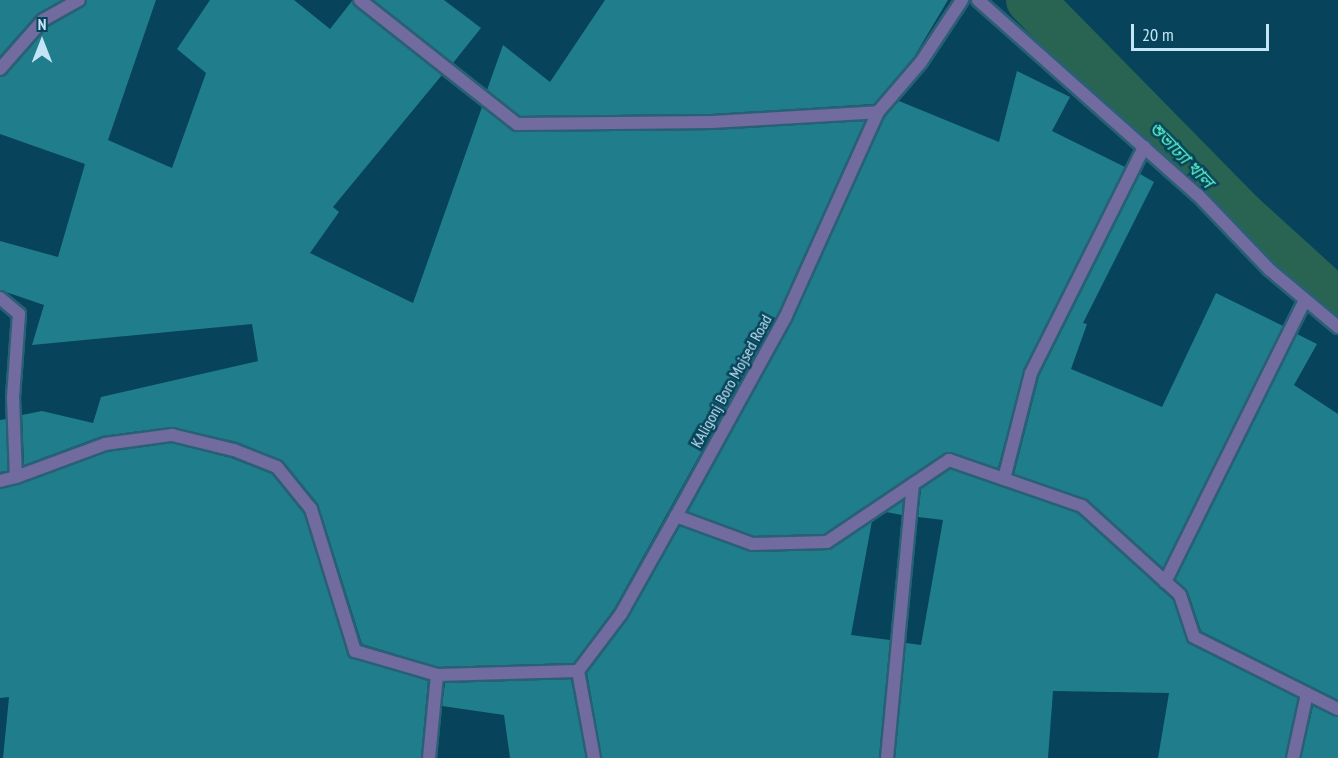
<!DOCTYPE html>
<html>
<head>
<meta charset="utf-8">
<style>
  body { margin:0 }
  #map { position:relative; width:1338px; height:758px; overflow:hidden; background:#07435a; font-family:"PT Sans Narrow","Noto Sans Bengali",sans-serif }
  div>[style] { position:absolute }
  .canal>* { height:48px; margin:-24px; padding:0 24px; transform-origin:24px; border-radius:24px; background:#286451 }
  .building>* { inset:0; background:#207d8b }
  .roads { filter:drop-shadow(2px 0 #296076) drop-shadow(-2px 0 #296076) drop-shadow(0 2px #296076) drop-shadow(0 -2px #296076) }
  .street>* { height:12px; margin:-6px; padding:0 6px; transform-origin:6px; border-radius:6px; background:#726b9f }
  span { translate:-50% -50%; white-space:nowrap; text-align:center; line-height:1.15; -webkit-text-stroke:5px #07435a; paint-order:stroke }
  .street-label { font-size:16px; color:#c3e5f6 }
  .water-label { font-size:18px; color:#59f5c7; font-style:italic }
  .north { position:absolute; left:12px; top:12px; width:60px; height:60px; -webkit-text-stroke:4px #07435a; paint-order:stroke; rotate:0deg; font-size:16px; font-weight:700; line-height:24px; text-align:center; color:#c3e5f6 }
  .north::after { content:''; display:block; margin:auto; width:21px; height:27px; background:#c3e5f6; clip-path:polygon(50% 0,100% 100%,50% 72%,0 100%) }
  .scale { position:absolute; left:1131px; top:24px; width:138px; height:27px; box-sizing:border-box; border:3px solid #c3e5f6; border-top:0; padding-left:8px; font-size:18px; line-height:21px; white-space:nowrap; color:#c3e5f6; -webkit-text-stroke:4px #07435a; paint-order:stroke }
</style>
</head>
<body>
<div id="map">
  <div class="canal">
    <i style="left:1030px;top:0;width:300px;rotate:45.5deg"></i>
    <i style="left:1240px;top:214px;width:132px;rotate:42.2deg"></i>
  </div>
  <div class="building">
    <i style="clip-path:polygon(0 0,62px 0,37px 14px,0 56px)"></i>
    <i style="clip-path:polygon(87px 0,156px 0,108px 140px,172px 168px,206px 73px,177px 49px,210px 0,294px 0,330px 29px,352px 1px,442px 75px,333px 207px,339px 212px,310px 253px,413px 303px,482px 107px,517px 132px,712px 130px,865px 121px,779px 312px,614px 609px,574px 663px,438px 667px,362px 644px,318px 504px,283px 461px,237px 442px,171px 427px,102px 436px,24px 465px,22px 415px,42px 411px,93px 423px,101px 397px,258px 361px,252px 324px,32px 345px,44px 305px,0 290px,0 241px,58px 257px,85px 164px,0 134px,0 77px,48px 27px,83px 7px)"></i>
    <i style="clip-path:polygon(373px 0,444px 0,481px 28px,453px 63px)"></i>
    <i style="clip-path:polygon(605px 0,948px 0,914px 57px,874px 104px,712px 114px,520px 116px,487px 90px,503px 45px,550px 82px)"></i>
    <i style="clip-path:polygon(1017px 71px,1070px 97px,1052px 131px,1125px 167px,1024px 370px,998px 468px,945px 453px,824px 534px,753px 536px,688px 512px,793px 319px,885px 116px,899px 101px,999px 142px)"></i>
    <i style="clip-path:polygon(1140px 174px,1154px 182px,1083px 323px,1087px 324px,1071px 369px,1162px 407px,1216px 293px,1283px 326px,1163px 568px,1087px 500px,1014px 474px,1039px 376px)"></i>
    <i style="clip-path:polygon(1297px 334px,1317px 344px,1294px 385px,1338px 414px,1338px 700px,1201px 631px,1188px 592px,1175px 580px)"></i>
    <i style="clip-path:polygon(6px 419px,8px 471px,0 472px,0 420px)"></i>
    <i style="clip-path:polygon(172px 443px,231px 458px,272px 474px,304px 513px,349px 656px,428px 681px,421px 758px,3px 758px,9px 697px,0 698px,0 489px,107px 452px)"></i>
    <i style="clip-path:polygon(950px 469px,1078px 513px,1173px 600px,1188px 643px,1298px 698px,1285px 758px,1158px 758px,1169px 693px,1053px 691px,1048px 758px,895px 758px,906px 643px,921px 645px,943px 520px,918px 517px,921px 489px)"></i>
    <i style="clip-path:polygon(903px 501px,902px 515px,886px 512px)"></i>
    <i style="clip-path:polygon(872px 521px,851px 635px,890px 640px,879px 758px,602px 758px,587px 673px,628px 618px,680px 526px,752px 552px,828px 550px)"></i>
    <i style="clip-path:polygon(571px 679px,586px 758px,510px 758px,504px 715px,442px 706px,445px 683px)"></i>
    <i style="clip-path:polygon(1313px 706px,1338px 717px,1338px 758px,1301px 758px)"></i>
  </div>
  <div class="roads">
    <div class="street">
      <i style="left:360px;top:0;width:200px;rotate:38.3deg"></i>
      <i style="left:517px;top:124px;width:195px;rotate:-0.6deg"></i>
      <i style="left:712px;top:122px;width:166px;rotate:-3.4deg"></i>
      <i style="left:962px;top:0;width:74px;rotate:123.5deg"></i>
      <i style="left:921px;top:62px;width:66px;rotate:130.7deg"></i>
      <i style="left:878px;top:112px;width:224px;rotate:114.3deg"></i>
      <i style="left:786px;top:316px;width:228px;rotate:118.8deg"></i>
      <i style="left:676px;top:516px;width:81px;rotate:20.2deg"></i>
      <i style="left:752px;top:544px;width:75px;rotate:-1.5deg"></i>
      <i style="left:827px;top:542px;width:147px;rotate:-33.9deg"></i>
      <i style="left:949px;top:460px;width:141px;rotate:19.1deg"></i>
      <i style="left:1082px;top:506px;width:132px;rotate:42.2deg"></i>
      <i style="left:1180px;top:595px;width:44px;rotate:71.6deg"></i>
      <i style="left:1194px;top:637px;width:161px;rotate:26.6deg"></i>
      <i style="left:978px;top:0;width:294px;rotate:41.6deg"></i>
      <i style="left:1198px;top:195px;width:104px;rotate:46.2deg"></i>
      <i style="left:1270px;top:270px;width:89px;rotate:40deg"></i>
      <i style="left:0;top:69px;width:65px;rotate:-48.7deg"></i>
      <i style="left:43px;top:20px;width:41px;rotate:-29.1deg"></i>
      <i style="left:0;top:298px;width:25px;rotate:40deg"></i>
      <i style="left:19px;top:314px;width:83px;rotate:94.1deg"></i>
      <i style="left:13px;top:397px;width:80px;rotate:87.9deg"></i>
      <i style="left:16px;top:477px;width:95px;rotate:-20.3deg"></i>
      <i style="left:105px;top:444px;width:68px;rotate:-7.7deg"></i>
      <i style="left:172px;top:435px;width:64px;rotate:13.6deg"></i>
      <i style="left:234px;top:450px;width:46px;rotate:21.6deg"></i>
      <i style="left:277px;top:467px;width:54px;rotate:51deg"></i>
      <i style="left:311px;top:509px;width:149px;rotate:72.8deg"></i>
      <i style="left:355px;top:651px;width:85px;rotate:16.3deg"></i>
      <i style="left:437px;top:675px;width:141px;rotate:-1.6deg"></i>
      <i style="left:578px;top:671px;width:71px;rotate:-53deg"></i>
      <i style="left:621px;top:614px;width:112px;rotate:-60.7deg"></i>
      <i style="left:1004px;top:479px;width:109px;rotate:-75.7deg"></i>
      <i style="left:1031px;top:373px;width:253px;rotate:-63.4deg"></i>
      <i style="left:0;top:481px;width:16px;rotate:-14deg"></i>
      <i style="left:1165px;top:582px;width:315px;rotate:-63.6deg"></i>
      <i style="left:578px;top:671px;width:88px;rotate:79.6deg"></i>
      <i style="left:429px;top:758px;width:83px;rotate:-84.5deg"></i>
      <i style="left:887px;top:758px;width:275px;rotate:-84.6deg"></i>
      <i style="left:1293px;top:758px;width:66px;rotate:-77.7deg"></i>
    </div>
  </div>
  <div class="street-label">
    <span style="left:731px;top:381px;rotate:-61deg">KAligonj Boro Mojsed Road</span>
  </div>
  <div class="water-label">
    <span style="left:1181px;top:155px;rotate:46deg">শুভাঢ্যা খাল</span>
  </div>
  <div class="north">N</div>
  <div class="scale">20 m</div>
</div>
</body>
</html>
